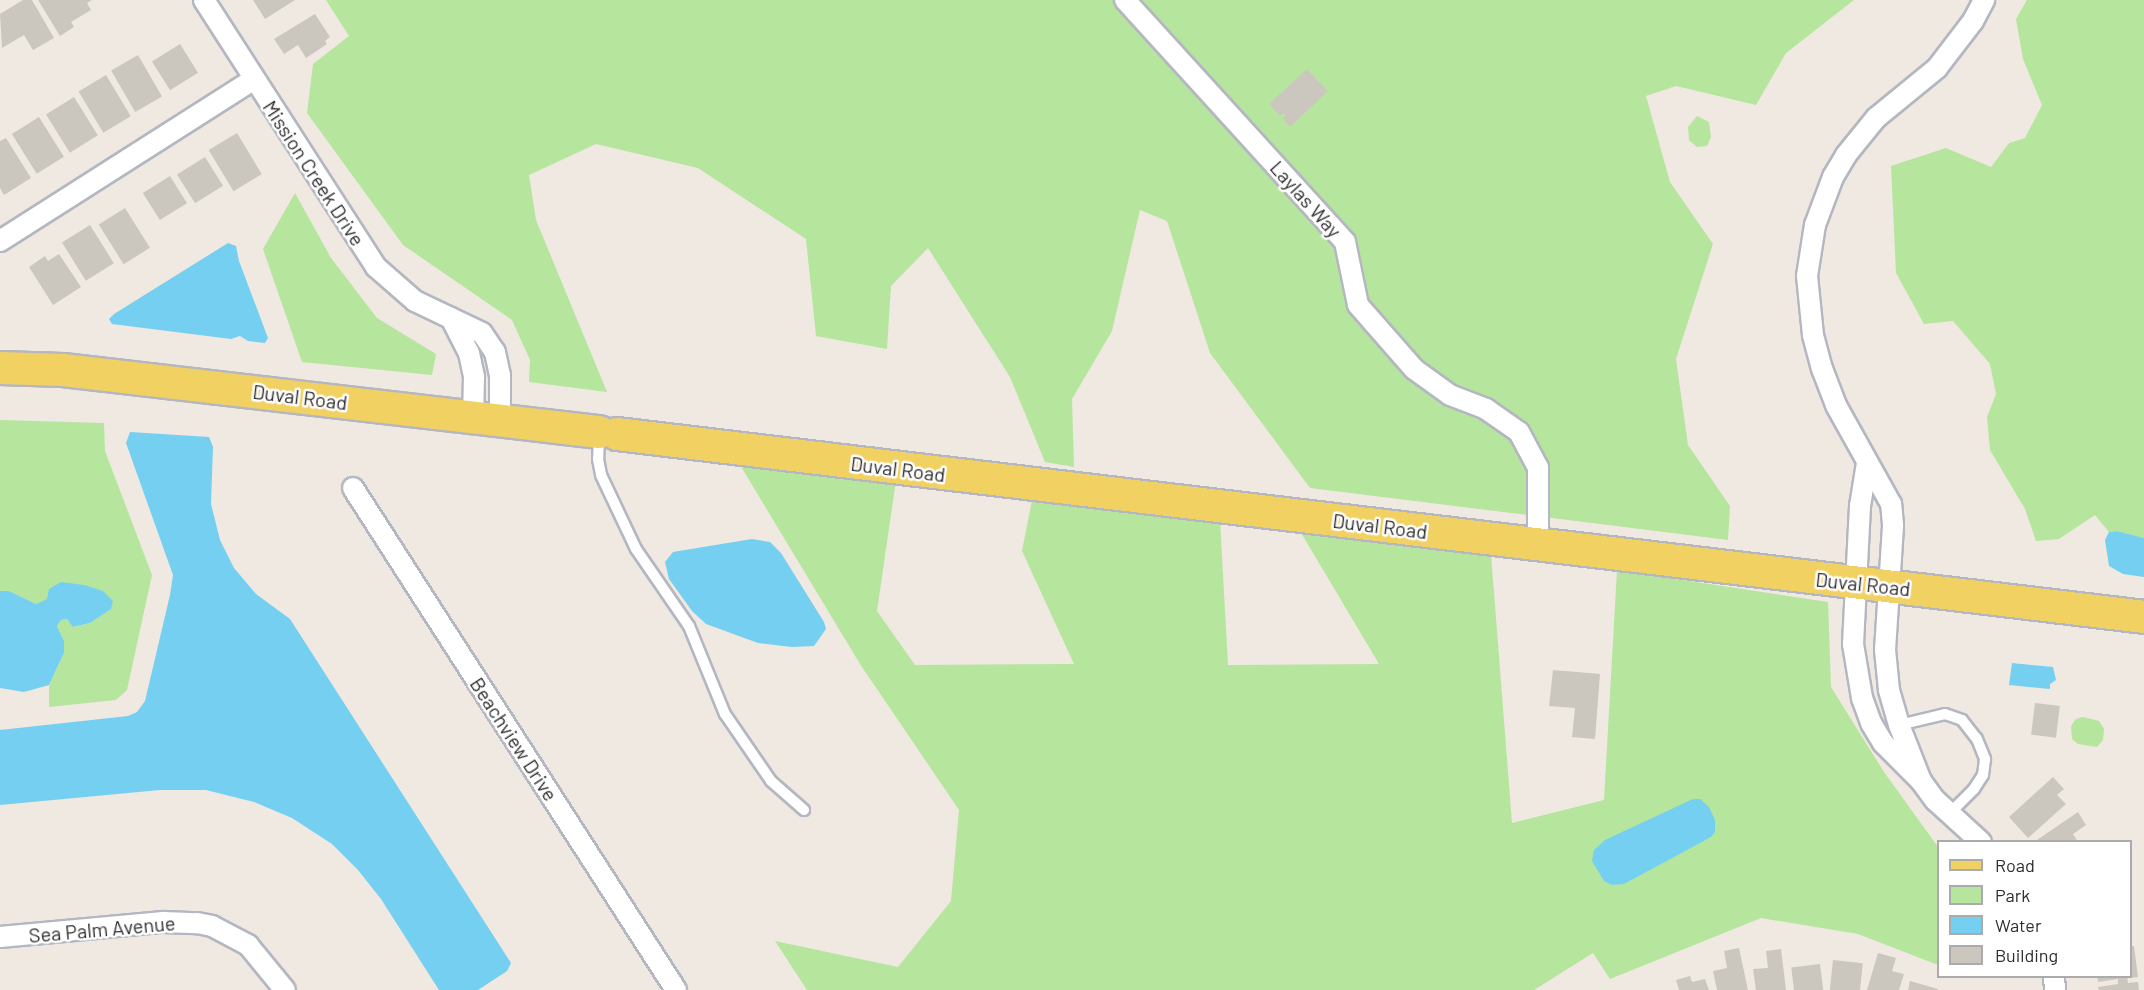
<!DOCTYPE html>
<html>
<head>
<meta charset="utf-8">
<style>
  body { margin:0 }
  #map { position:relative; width:2144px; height:990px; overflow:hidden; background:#efe9e1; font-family:Barlow,sans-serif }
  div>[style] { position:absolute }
  .green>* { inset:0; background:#b6e59e }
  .water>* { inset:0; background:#75cff0 }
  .building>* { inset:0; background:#cbc7bf; transform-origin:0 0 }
  .roads { filter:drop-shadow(2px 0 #b4b7c1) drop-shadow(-2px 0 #b4b7c1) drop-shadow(0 2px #b4b7c1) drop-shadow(0 -2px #b4b7c1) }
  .service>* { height:10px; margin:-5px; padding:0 5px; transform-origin:5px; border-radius:5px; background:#fff }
  .minor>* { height:20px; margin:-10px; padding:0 10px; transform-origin:10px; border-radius:10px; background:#fff }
  .primary>* { height:32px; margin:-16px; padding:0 16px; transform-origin:16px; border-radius:16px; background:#f2d163 }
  span { translate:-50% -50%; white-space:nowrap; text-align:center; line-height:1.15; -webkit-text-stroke:5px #fff; paint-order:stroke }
  .street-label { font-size:20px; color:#2e2e2e }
  .legend { position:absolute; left:1937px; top:840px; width:195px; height:138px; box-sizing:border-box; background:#fff; border:2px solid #ababab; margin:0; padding:8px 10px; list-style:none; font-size:18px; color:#2e2e2e }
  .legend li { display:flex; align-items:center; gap:12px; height:30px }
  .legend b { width:30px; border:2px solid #ababab }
</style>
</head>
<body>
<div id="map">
  <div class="green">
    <i style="clip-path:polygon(326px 0,1854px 0,1786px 53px,1756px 105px,1676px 86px,1646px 96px,1670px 182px,1713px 244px,1676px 359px,1688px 445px,1730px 506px,1728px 540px,1310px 488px,1210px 353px,1167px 221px,1140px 210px,1112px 331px,1072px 399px,1074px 467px,1045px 462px,1010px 377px,928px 248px,891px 286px,887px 349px,816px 336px,806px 239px,698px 168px,596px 144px,529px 175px,536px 220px,607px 392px,529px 382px,530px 360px,512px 320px,403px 245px,307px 113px,313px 64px,349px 36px)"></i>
    <i style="clip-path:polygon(2027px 0,2144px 0,2144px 538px,2117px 531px,2109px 532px,2095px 515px,2059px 539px,2036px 541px,2025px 509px,1990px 450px,1987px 417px,1996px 394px,1990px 364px,1953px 321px,1924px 324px,1896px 273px,1891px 166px,1946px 148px,1991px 167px,2009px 143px,2025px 138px,2042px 105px,2023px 59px,2016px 19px)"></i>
    <i style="clip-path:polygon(1697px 116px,1709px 122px,1711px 137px,1707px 146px,1697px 147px,1689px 140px,1688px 127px)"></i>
    <i style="clip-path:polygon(295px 193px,331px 258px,377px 318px,436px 354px,432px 375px,302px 362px,263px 249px)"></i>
    <i style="clip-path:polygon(0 420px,104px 423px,105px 451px,152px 575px,127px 690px,116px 700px,49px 707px,49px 685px,64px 653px,64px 641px,57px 626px,61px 620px,67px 619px,74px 627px,90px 623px,110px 609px,113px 601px,48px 599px,36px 604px,9px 591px,0 591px)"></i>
    <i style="clip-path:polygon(740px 465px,896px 480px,877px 611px,915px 665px,1074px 664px,1022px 551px,1032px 500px,1220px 520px,1228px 665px,1379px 664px,1297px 526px,1491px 554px,1512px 823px,1604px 800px,1617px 570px,1828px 602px,1831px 687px,1884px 772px,1938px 847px,1938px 965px,1858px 934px,1761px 918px,1610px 979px,1593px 953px,1534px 990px,807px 990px,775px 941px,898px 967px,951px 901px,959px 810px,860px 664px)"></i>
    <i style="clip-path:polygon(2083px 717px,2099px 721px,2104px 729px,2103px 740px,2097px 747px,2078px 744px,2072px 739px,2071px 726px,2076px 719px)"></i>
  </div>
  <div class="water">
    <i style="clip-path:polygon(228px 243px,236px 246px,239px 261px,268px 338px,265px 343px,248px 341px,240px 336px,231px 339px,112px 324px,109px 319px,114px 314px)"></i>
    <i style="clip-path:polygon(130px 432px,209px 437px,213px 447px,211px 504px,220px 540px,234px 568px,256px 594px,290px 619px,511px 963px,507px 971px,478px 990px,439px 990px,381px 899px,358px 870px,332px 844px,292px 818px,254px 802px,206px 790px,160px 790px,0 805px,0 730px,128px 716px,137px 712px,145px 701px,170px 595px,173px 575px,126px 443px)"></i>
    <i style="clip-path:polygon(2117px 531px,2144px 538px,2144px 577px,2123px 574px,2109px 566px,2105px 540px,2109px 532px)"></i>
    <i style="clip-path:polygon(752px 539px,770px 542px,781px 553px,824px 622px,826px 629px,814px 646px,792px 647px,758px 643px,706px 624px,692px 611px,669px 579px,665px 562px,673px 552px)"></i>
    <i style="clip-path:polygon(61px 582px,84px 585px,103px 591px,113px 601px,111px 609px,90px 623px,73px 627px,67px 619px,61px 620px,57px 626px,64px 641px,64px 653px,49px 685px,24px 692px,0 688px,0 591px,9px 591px,36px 604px,47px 599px,49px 589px)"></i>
    <i style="clip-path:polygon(2012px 663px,2053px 667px,2056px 680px,2050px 684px,2050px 689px,2009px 685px)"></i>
    <i style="clip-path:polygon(1693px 799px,1700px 799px,1709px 807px,1715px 820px,1715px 832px,1711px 837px,1624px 884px,1612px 885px,1604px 881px,1592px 861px,1594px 850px,1605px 840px)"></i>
  </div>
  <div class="building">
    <i style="clip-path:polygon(23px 0,32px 0,54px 38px,33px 50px,24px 35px,2px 48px,0 14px)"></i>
    <i style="clip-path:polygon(38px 0,92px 0,87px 3px,91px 10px,71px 22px,74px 27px,60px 36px)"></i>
    <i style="clip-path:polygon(253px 0,295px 0,265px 19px)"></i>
    <i style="clip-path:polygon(315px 14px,330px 37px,325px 41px,327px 44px,306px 58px,298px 45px,284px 54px,274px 39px)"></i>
    <i style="left:180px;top:44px;width:34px;height:33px;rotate:58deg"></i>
    <i style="left:138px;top:55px;width:48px;height:31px;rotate:60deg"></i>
    <i style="clip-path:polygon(1307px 69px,1328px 91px,1290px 127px,1282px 118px,1286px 116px,1283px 113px,1280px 116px,1269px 104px)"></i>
    <i style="left:106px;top:75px;width:48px;height:32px;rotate:59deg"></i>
    <i style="left:74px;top:97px;width:45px;height:33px;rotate:58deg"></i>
    <i style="left:39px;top:117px;width:47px;height:32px;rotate:58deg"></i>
    <i style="left:237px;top:133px;width:48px;height:33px;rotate:59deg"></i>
    <i style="clip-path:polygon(6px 138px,31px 178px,4px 195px,0 188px,0 141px)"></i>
    <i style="left:205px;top:157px;width:34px;height:33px;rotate:58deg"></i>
    <i style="left:170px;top:176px;width:32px;height:32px;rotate:58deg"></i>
    <i style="left:125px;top:208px;width:47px;height:31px;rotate:58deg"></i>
    <i style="left:90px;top:225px;width:45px;height:33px;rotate:58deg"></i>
    <i style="clip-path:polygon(59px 254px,81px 287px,53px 305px,29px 267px,45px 256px,48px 261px)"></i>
    <i style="clip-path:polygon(1553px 670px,1600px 674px,1595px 739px,1572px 737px,1575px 708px,1549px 706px)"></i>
    <i style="left:2035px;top:703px;width:25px;height:32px;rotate:7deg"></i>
    <i style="clip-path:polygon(2053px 777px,2064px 789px,2057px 795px,2066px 804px,2028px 838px,2009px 817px)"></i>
    <i style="clip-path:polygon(2078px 812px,2086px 825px,2073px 834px,2078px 842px,2034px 842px)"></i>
    <i style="clip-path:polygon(2130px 946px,2134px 946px,2138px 977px,2130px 978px)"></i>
    <i style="clip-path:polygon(1739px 948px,1748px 990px,1717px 990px,1713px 971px,1727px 968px,1724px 951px)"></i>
    <i style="clip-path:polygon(1781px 949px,1786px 990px,1756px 990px,1753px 969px,1768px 968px,1766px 951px)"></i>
    <i style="clip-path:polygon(1878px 953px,1896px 958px,1892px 971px,1904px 974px,1899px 990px,1867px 990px)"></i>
    <i style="left:1833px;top:960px;width:30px;height:30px;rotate:6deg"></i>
    <i style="left:1820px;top:964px;width:26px;height:29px;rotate:83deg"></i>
    <i style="clip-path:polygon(1690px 976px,1692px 982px,1705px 979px,1709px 990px,1679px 990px,1676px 980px)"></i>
    <i style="clip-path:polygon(2097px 976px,2127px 976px,2128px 983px,2138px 982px,2139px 990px,2099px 990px,2098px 987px,2118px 984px,2118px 979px,2098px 982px)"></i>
    <i style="clip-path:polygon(1910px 981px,1938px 989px,1938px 990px,1908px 990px)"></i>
  </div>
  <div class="roads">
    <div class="service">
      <i style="left:599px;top:435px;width:24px;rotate:92deg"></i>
      <i style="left:598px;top:459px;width:16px;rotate:79deg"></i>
      <i style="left:601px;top:475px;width:82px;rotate:64.7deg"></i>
      <i style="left:636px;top:549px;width:93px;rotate:55.5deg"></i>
      <i style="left:689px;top:626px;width:95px;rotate:67.8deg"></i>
      <i style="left:725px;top:714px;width:81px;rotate:55.5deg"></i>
      <i style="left:771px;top:781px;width:44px;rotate:41.3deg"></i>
      <i style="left:1899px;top:725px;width:47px;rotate:-13.4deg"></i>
      <i style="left:1945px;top:714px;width:18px;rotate:19deg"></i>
      <i style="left:1962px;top:720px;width:24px;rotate:52deg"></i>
      <i style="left:1977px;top:739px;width:22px;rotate:68deg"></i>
      <i style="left:1985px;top:759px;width:16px;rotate:97deg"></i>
      <i style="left:1983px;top:775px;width:17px;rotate:123deg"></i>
      <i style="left:1974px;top:789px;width:34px;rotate:135deg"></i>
    </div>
    <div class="minor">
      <i style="left:204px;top:0;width:318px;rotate:57.2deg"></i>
      <i style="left:376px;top:267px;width:52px;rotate:41.1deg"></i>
      <i style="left:415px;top:301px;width:74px;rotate:25.5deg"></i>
      <i style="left:482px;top:333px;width:23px;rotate:56deg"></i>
      <i style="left:495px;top:352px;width:24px;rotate:78deg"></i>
      <i style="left:500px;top:375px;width:45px;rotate:90deg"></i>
      <i style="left:1125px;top:0;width:327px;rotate:47.7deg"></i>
      <i style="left:1345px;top:242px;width:64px;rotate:78.3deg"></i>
      <i style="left:1358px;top:305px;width:85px;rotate:48.8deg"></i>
      <i style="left:1414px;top:369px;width:44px;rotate:35.8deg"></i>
      <i style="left:1450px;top:395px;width:39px;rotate:21deg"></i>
      <i style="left:1486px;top:409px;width:40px;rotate:34.9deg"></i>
      <i style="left:1519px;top:432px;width:40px;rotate:62deg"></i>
      <i style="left:1538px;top:467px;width:78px;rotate:90deg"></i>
      <i style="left:0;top:241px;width:301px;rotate:-32.5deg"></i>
      <i style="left:451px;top:318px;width:39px;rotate:63deg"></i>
      <i style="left:469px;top:353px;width:25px;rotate:78deg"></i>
      <i style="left:474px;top:377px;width:40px;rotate:91.4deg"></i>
      <i style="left:1867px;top:463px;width:44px;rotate:99.2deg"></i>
      <i style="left:1860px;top:506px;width:138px;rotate:92.9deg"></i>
      <i style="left:1853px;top:644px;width:55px;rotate:80.5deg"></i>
      <i style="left:1862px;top:698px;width:27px;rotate:70deg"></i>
      <i style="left:1871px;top:723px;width:23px;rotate:59deg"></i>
      <i style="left:1883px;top:743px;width:54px;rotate:45deg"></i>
      <i style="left:1921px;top:781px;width:24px;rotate:54deg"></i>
      <i style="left:1935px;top:800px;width:62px;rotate:42.4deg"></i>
      <i style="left:353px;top:488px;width:597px;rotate:57.24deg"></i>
      <i style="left:1921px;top:781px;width:60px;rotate:-111.4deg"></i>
      <i style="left:1899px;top:725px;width:36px;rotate:-106deg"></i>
      <i style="left:1889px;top:690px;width:40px;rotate:-95.7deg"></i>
      <i style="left:1885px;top:650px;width:125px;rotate:-86.3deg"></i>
      <i style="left:1893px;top:525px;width:21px;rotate:-95deg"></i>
      <i style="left:1891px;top:504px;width:113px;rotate:-119.1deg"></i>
      <i style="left:1836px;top:405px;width:39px;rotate:-111deg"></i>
      <i style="left:1822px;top:369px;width:35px;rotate:-105deg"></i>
      <i style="left:1813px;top:335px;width:59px;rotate:-95.8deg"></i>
      <i style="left:1807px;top:276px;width:52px;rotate:-81.1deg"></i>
      <i style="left:1815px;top:225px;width:51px;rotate:-69.4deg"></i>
      <i style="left:1833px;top:177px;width:26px;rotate:-59deg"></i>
      <i style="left:1846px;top:155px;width:48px;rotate:-51deg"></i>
      <i style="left:1876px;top:118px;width:79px;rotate:-39.3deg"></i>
      <i style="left:1937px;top:68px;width:59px;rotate:-52.5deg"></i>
      <i style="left:1973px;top:21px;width:24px;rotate:-62deg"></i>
      <i style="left:0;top:937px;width:164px;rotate:-5.3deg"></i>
      <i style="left:163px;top:922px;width:34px;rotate:2deg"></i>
      <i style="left:197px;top:923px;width:15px;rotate:11deg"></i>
      <i style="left:212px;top:926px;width:41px;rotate:27.8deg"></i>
      <i style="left:248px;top:945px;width:58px;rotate:50.6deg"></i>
      <i style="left:2054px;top:976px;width:14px;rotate:86deg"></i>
    </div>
    <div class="primary">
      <i style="left:0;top:368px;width:63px;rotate:1.8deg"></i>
      <i style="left:63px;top:370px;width:540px;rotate:6.6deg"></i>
      <i style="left:617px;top:434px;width:1538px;rotate:6.83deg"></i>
    </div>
  </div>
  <div class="street-label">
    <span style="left:314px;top:173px;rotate:57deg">Mission Creek Drive</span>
    <span style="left:1306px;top:199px;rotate:48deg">Laylas Way</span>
    <span style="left:300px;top:397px;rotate:7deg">Duval Road</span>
    <span style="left:898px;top:469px;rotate:7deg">Duval Road</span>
    <span style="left:1380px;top:526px;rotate:7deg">Duval Road</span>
    <span style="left:1863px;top:584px;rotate:6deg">Duval Road</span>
    <span style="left:514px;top:739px;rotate:57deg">Beachview Drive</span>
    <span style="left:102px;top:929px;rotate:-5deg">Sea Palm Avenue</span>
  </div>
  <ul class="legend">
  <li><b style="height:8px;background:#f2d163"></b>Road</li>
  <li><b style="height:16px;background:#b6e59e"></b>Park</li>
  <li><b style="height:16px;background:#75cff0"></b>Water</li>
  <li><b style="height:16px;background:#cbc7bf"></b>Building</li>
  </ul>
</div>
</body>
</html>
